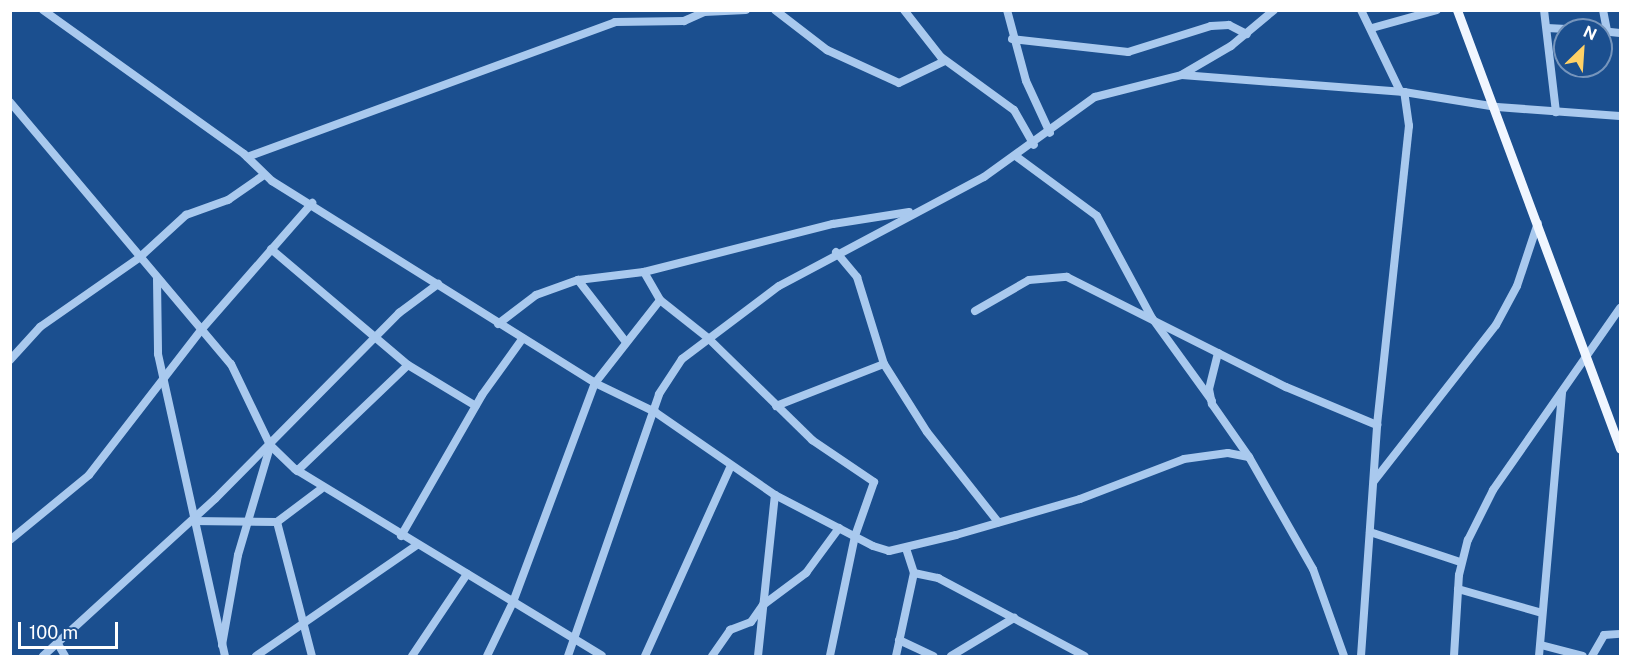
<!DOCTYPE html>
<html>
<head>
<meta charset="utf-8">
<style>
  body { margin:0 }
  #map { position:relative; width:1631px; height:667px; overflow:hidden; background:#1b4f8f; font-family:"Public Sans",sans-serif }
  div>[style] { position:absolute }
  .minor>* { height:8px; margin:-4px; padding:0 4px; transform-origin:4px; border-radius:4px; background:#a9c9ee }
  .major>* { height:9px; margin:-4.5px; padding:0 4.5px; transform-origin:4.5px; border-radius:4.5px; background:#f0f6ff }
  span { translate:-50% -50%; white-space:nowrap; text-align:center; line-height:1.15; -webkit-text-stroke:4.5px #1b4f8f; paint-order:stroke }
  .frame { position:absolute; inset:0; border:12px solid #fff; pointer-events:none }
  .north { position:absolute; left:1553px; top:18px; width:60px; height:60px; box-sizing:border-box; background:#1b4f8f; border:2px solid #7695bc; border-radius:50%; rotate:25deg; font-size:16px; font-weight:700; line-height:24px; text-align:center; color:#fff }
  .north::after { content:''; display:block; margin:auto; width:21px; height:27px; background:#ffd166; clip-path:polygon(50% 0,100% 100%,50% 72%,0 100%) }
  .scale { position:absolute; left:18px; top:622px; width:100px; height:27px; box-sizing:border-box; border:3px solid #fff; border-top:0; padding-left:8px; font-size:18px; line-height:21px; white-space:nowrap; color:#fff; -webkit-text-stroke:4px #1b4f8f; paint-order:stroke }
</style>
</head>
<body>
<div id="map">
  <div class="minor">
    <i style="left:43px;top:10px;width:247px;rotate:35.6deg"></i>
    <i style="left:244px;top:154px;width:39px;rotate:44deg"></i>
    <i style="left:272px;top:181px;width:381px;rotate:32deg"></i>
    <i style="left:595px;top:383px;width:67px;rotate:25.8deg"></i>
    <i style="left:655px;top:412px;width:146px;rotate:34.7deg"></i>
    <i style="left:775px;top:495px;width:110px;rotate:27.5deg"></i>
    <i style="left:873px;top:546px;width:17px;rotate:17deg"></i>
    <i style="left:889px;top:551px;width:69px;rotate:-13.4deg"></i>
    <i style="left:956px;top:535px;width:129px;rotate:-16.2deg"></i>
    <i style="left:1080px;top:499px;width:111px;rotate:-21deg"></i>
    <i style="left:1184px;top:459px;width:44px;rotate:-7.8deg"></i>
    <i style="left:1228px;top:453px;width:21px;rotate:11deg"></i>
    <i style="left:1249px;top:457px;width:129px;rotate:60.3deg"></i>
    <i style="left:1313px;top:569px;width:92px;rotate:70.4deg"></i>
    <i style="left:775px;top:10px;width:66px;rotate:37.6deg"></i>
    <i style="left:827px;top:50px;width:79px;rotate:24.6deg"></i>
    <i style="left:899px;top:83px;width:51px;rotate:-25.6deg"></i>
    <i style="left:904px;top:10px;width:60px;rotate:51.8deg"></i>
    <i style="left:941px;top:57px;width:90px;rotate:36deg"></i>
    <i style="left:1014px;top:110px;width:40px;rotate:60.3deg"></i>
    <i style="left:1007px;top:10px;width:73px;rotate:75deg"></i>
    <i style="left:1026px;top:81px;width:57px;rotate:65.2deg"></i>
    <i style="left:1361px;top:10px;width:90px;rotate:64.3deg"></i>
    <i style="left:1544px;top:10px;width:103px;rotate:83.3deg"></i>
    <i style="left:1603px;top:10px;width:21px;rotate:79deg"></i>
    <i style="left:1372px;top:28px;width:67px;rotate:-15.5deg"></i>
    <i style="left:1547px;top:28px;width:34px;rotate:3deg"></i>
    <i style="left:1601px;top:31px;width:19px;rotate:6deg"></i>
    <i style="left:1012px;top:39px;width:117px;rotate:6.4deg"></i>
    <i style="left:1128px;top:52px;width:87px;rotate:-17.4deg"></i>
    <i style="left:1211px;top:26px;width:18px;rotate:-3deg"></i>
    <i style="left:1229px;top:25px;width:20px;rotate:27deg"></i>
    <i style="left:1183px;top:74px;width:56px;rotate:-30.3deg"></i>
    <i style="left:1231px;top:46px;width:56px;rotate:-39.9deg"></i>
    <i style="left:10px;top:102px;width:343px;rotate:49.9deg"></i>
    <i style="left:231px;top:364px;width:90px;rotate:64.3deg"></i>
    <i style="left:270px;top:445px;width:35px;rotate:44deg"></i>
    <i style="left:295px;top:469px;width:359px;rotate:31.3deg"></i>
    <i style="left:247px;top:157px;width:392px;rotate:-20.1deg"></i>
    <i style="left:615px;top:22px;width:69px;rotate:-0.8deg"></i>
    <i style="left:684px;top:21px;width:22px;rotate:-24deg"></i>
    <i style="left:704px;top:12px;width:42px;rotate:-2.7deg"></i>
    <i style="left:1017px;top:157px;width:99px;rotate:36.4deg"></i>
    <i style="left:1097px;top:216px;width:116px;rotate:61.7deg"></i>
    <i style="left:1152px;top:318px;width:102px;rotate:54.1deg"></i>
    <i style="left:271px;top:249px;width:180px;rotate:40.3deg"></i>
    <i style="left:836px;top:252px;width:33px;rotate:50deg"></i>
    <i style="left:857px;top:277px;width:91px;rotate:72.8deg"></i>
    <i style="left:884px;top:364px;width:80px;rotate:57.7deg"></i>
    <i style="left:927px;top:432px;width:115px;rotate:51.7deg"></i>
    <i style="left:644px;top:272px;width:32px;rotate:60deg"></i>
    <i style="left:660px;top:300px;width:61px;rotate:38.4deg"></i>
    <i style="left:708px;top:338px;width:146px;rotate:44.4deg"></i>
    <i style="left:812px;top:440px;width:75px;rotate:34.1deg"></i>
    <i style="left:874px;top:482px;width:57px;rotate:109.4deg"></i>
    <i style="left:855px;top:536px;width:123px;rotate:101.8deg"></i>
    <i style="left:157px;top:279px;width:75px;rotate:89.2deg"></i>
    <i style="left:158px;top:354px;width:309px;rotate:77.5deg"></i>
    <i style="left:578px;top:280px;width:78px;rotate:52.3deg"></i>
    <i style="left:975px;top:311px;width:62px;rotate:-29.9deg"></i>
    <i style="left:1029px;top:280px;width:38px;rotate:-5deg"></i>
    <i style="left:1067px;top:277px;width:245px;rotate:26.7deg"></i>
    <i style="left:1286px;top:387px;width:99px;rotate:22.7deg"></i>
    <i style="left:498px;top:324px;width:48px;rotate:-37.3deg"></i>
    <i style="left:536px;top:295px;width:45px;rotate:-19.7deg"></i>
    <i style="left:578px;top:280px;width:66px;rotate:-6.9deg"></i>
    <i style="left:644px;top:272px;width:195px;rotate:-14.3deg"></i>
    <i style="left:833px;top:224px;width:77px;rotate:-9deg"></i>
    <i style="left:1218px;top:353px;width:37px;rotate:104deg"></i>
    <i style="left:1209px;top:389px;width:15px;rotate:79deg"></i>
    <i style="left:1212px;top:404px;width:65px;rotate:55.1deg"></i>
    <i style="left:10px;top:360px;width:45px;rotate:-47.7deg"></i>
    <i style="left:40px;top:327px;width:121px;rotate:-34.9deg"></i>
    <i style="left:139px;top:258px;width:64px;rotate:-42.5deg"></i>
    <i style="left:186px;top:215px;width:45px;rotate:-19.7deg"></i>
    <i style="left:228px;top:200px;width:44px;rotate:-34.8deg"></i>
    <i style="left:776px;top:406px;width:116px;rotate:-21.3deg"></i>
    <i style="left:297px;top:471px;width:153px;rotate:-43.7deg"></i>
    <i style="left:408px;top:365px;width:79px;rotate:31.1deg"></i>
    <i style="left:1374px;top:481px;width:198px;rotate:-52deg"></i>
    <i style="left:1496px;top:325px;width:44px;rotate:-61.7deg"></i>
    <i style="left:1517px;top:286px;width:66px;rotate:-71.6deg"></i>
    <i style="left:192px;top:521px;width:85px;rotate:0.7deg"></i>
    <i style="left:277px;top:522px;width:55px;rotate:-36.9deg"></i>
    <i style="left:277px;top:522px;width:138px;rotate:75.4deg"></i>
    <i style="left:1370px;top:532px;width:95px;rotate:18.4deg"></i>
    <i style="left:401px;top:536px;width:163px;rotate:-60.1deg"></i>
    <i style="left:482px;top:395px;width:70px;rotate:-54.3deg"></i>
    <i style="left:10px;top:540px;width:102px;rotate:-39.4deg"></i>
    <i style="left:89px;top:475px;width:183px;rotate:-52.3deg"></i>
    <i style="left:201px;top:330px;width:169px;rotate:-48.8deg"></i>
    <i style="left:914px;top:573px;width:25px;rotate:12deg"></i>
    <i style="left:938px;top:578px;width:166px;rotate:28deg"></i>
    <i style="left:1458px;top:589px;width:87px;rotate:15.9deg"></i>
    <i style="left:899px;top:640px;width:38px;rotate:25deg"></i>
    <i style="left:58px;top:644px;width:14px;rotate:60deg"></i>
    <i style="left:222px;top:645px;width:91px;rotate:-79.9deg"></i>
    <i style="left:238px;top:555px;width:113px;rotate:-73.5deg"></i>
    <i style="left:1541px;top:645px;width:43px;rotate:14.7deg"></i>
    <i style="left:43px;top:656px;width:233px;rotate:-42.4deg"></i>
    <i style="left:215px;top:499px;width:262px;rotate:-45.3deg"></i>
    <i style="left:399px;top:313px;width:49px;rotate:-36.6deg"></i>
    <i style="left:256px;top:656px;width:196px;rotate:-34.6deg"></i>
    <i style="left:412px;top:656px;width:99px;rotate:-56.1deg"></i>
    <i style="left:487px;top:656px;width:60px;rotate:-64.3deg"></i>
    <i style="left:513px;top:602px;width:234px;rotate:-69.5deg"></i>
    <i style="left:595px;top:383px;width:105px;rotate:-51.9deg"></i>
    <i style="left:568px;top:656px;width:277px;rotate:-70.8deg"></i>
    <i style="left:659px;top:394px;width:42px;rotate:-56.7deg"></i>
    <i style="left:682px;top:359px;width:121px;rotate:-37deg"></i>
    <i style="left:779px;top:286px;width:232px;rotate:-28deg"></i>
    <i style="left:984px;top:177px;width:137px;rotate:-35.8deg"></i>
    <i style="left:1095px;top:97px;width:90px;rotate:-14.2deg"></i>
    <i style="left:1182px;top:75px;width:223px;rotate:4.4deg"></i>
    <i style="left:1404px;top:92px;width:94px;rotate:9.2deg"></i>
    <i style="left:1497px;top:107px;width:123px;rotate:4.2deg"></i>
    <i style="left:645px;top:656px;width:206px;rotate:-65.7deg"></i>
    <i style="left:712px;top:656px;width:32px;rotate:-55deg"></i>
    <i style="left:730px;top:630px;width:22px;rotate:-21deg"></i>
    <i style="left:751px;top:622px;width:21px;rotate:-55deg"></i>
    <i style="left:763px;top:605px;width:54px;rotate:-36.7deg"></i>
    <i style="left:806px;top:573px;width:56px;rotate:-53.7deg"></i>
    <i style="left:758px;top:656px;width:162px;rotate:-84deg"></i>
    <i style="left:896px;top:656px;width:85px;rotate:-77.8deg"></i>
    <i style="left:914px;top:573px;width:26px;rotate:-108deg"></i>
    <i style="left:951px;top:656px;width:74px;rotate:-31.1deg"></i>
    <i style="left:1361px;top:656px;width:232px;rotate:-86deg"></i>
    <i style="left:1377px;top:425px;width:301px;rotate:-83.9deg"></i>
    <i style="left:1409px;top:126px;width:34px;rotate:-98deg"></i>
    <i style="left:1454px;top:656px;width:81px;rotate:-86.5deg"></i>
    <i style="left:1459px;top:575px;width:36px;rotate:-76deg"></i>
    <i style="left:1468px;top:540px;width:56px;rotate:-63.4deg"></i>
    <i style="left:1493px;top:490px;width:222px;rotate:-55.1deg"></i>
    <i style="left:1539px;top:656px;width:265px;rotate:-85deg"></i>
    <i style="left:1592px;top:656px;width:24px;rotate:-60deg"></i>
    <i style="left:1604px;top:635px;width:16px;rotate:-4deg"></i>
  </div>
  <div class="major">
    <i style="left:1457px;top:10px;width:468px;rotate:69.6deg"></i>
  </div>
  <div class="frame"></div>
  <div class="north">N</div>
  <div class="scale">100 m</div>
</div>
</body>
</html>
